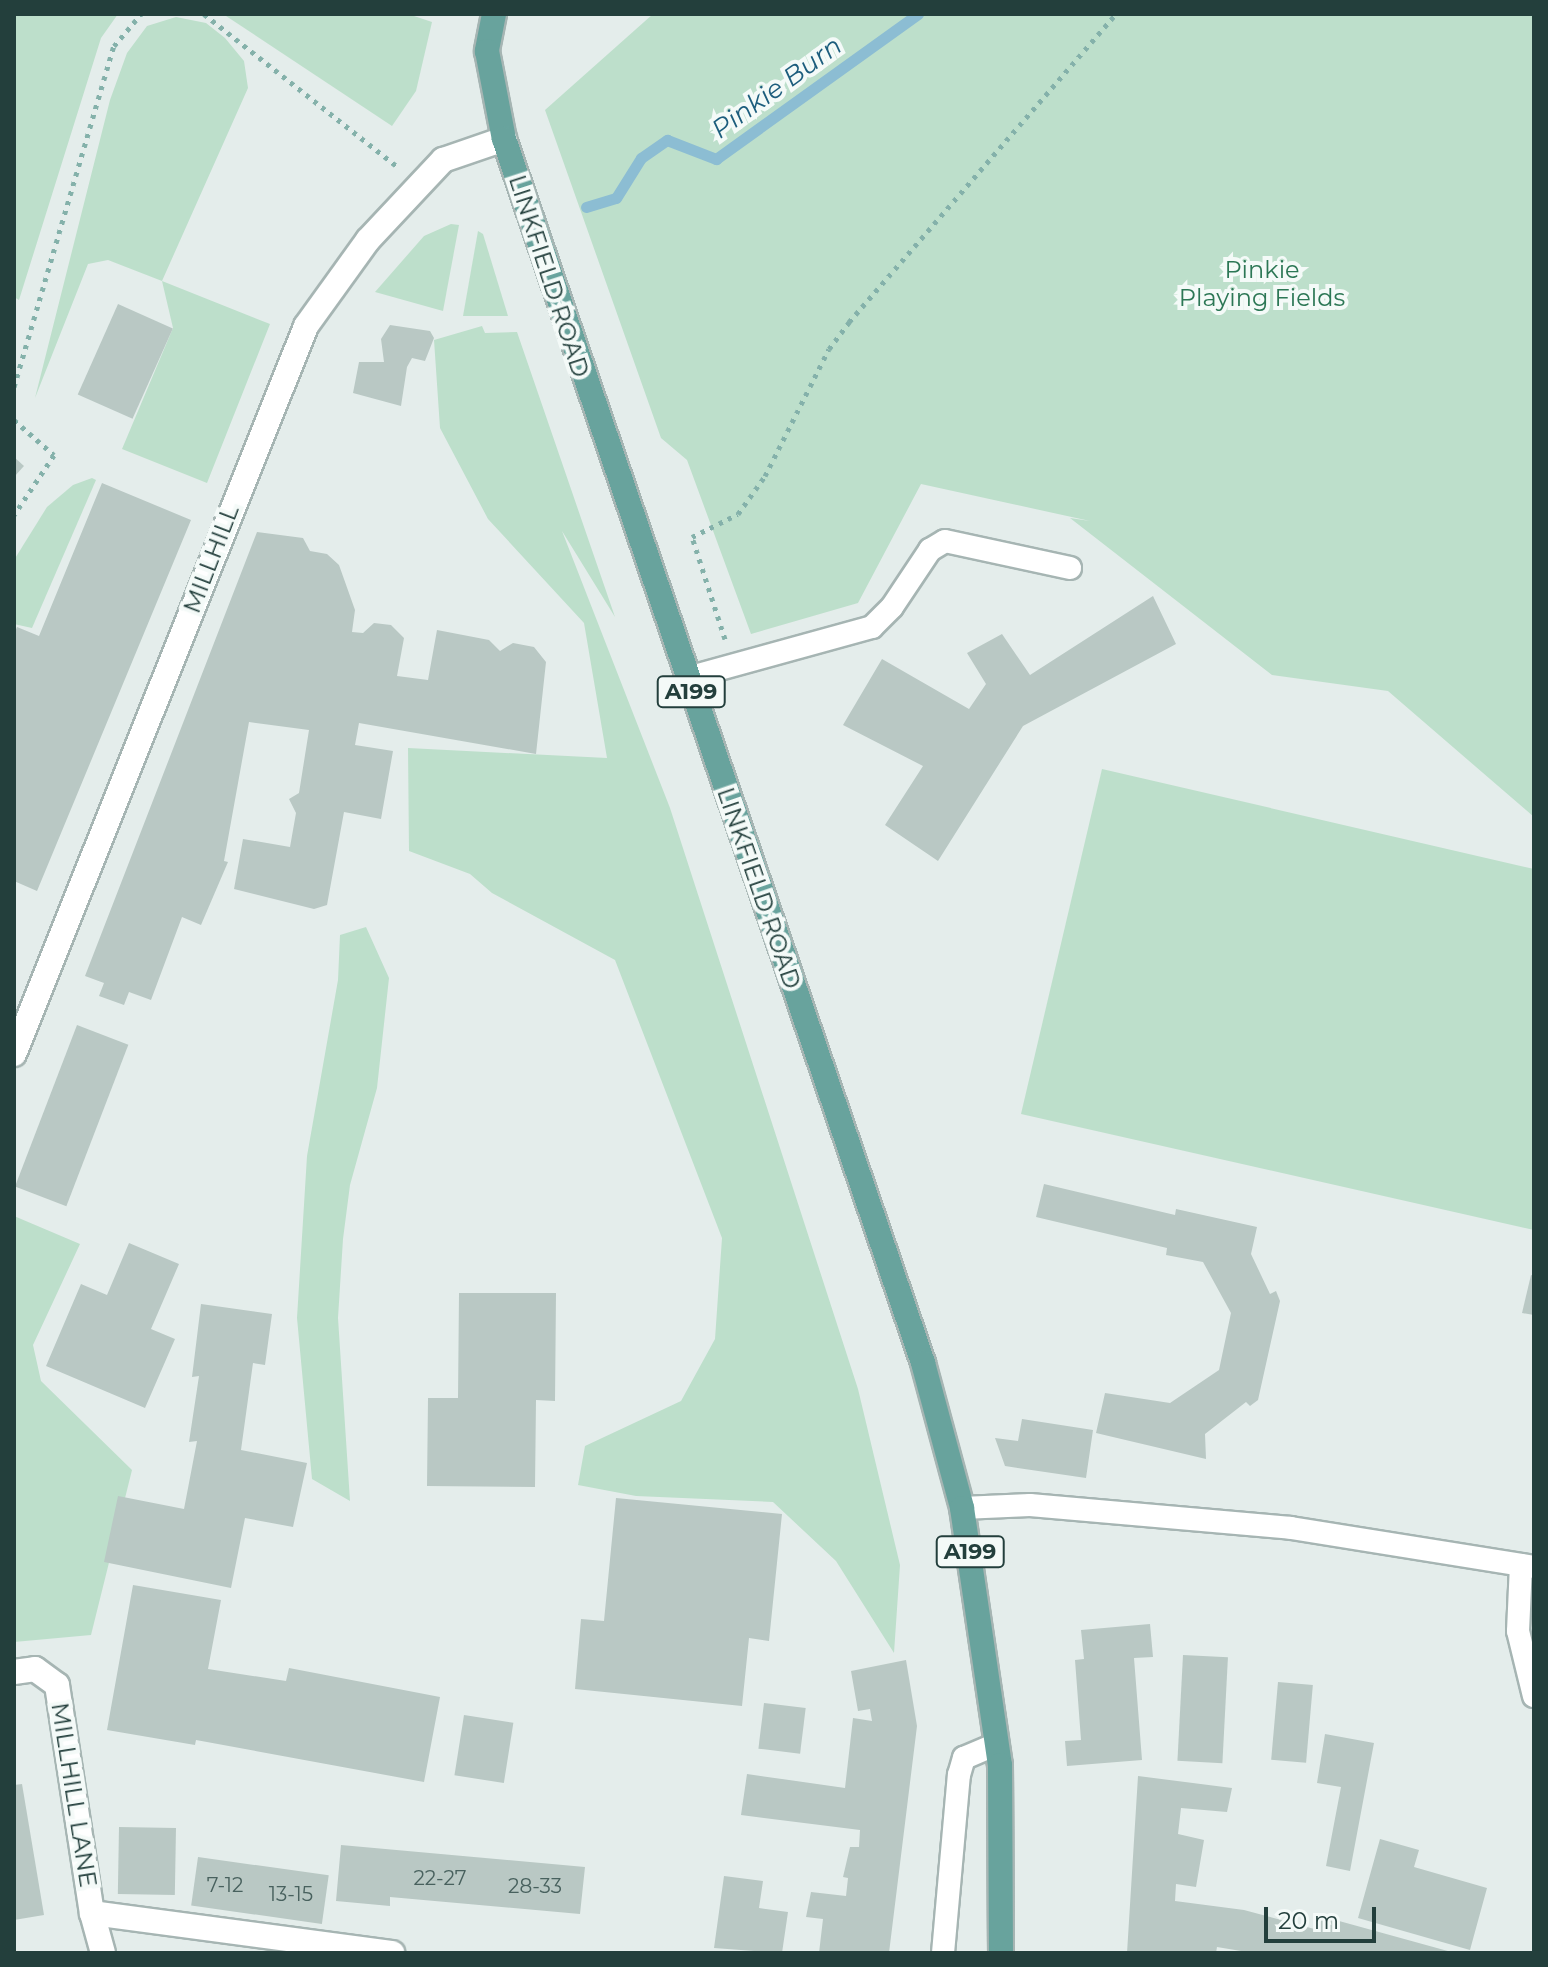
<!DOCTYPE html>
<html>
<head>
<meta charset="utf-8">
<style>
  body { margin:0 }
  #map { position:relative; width:1548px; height:1967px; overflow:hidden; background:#e4edeb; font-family:Montserrat,sans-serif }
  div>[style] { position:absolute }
  .green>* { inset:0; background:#bddfcb }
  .stream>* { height:11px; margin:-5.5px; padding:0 5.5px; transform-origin:5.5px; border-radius:5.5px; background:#8cbdd3 }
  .building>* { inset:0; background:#b9c8c4; transform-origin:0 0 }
  .path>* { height:5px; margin-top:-2.5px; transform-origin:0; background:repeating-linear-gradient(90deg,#84b1aa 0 4px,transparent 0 10px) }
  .roads { filter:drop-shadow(2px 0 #a6b5b3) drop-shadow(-2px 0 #a6b5b3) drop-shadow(0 2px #a6b5b3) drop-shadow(0 -2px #a6b5b3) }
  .service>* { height:22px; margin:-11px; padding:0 11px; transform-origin:11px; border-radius:11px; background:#fff }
  .minor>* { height:24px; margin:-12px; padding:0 12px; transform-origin:12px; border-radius:12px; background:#fff }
  .primary>* { height:24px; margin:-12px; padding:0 12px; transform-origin:12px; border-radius:12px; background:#68a39d }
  span { translate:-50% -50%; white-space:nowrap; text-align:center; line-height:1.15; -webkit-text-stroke:8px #f4faf8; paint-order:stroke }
  .number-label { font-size:20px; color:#48615e }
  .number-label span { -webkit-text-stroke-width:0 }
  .shield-label span { padding:2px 6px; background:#f4faf8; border:2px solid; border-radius:6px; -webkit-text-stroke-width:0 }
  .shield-label { font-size:22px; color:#233f3c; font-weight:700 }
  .park-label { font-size:24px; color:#2c7755 }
  .street-label { font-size:24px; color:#233f3c }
  .water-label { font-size:26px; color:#1c5d7d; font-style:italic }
  .frame { position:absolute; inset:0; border:16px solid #233f3c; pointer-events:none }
  .scale { position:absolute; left:1264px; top:1907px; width:112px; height:36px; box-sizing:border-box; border:4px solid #233f3c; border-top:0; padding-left:10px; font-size:24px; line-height:28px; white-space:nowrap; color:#233f3c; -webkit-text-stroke:6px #f4faf8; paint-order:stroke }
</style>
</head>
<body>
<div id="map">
  <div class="green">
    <i style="clip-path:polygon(14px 14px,118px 14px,101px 38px,19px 300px,14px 297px)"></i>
    <i style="clip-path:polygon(223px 14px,408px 14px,432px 22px,416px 91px,392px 126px)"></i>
    <i style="clip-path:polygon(653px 14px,1534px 14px,1534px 817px,1388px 691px,1272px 675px,1070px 518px,1090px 521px,921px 484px,858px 603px,751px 634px,687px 460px,661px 438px,545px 110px)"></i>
    <i style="clip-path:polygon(176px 17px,206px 23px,225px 38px,244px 61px,248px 88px,162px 281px,270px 324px,207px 483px,122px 449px,173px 328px,162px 281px,108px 260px,88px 264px,35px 398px,110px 100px,127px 53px,147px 26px)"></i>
    <i style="clip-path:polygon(451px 224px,459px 225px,443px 311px,375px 292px,424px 236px)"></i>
    <i style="clip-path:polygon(478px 231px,483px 234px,508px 316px,463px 316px)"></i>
    <i style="clip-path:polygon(482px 326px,485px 333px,517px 332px,615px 617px,562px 531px,670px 808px,858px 1389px,900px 1565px,894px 1653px,836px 1561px,773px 1502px,636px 1496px,578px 1485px,585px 1446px,681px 1401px,715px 1339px,722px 1238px,615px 960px,492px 893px,470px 874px,409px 851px,408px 748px,607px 758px,584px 623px,488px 519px,440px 428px,434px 340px)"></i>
    <i style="clip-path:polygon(92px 478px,96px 480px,32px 628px,14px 624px,14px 560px,47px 507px,73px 485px)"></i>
    <i style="clip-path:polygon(1102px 769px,1534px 869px,1534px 1230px,1021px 1114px)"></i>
    <i style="clip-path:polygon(366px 927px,389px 978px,377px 1088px,350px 1185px,343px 1239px,338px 1318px,350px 1501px,312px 1479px,297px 1318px,307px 1156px,338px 980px,340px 935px)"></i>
    <i style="clip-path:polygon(14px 1216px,80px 1244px,33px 1345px,41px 1381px,132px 1470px,91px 1635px,14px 1642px)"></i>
  </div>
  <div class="stream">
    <i style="left:586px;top:207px;width:31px;rotate:-17deg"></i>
    <i style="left:616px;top:198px;width:47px;rotate:-58deg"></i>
    <i style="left:641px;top:158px;width:32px;rotate:-35deg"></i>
    <i style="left:667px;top:140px;width:53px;rotate:21.2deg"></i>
    <i style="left:716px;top:159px;width:249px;rotate:-35.7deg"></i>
  </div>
  <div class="building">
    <i style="left:118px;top:304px;width:60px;height:99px;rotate:24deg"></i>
    <i style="clip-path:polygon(390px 325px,430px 331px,434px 338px,425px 361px,412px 358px,407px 367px,401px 406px,353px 393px,359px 362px,384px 362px,381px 339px)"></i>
    <i style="clip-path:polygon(14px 457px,24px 466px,14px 477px)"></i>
    <i style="clip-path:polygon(102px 483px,191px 520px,37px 891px,14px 881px,14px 634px,17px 627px,39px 636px)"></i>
    <i style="clip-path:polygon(257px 532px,303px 538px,310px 551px,327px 554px,339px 565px,355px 610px,352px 632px,363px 633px,374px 623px,391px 625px,404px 638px,397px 676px,428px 680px,437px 630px,489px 640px,500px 651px,513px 643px,534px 647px,546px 662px,536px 754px,359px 723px,355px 745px,393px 751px,381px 819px,344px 812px,327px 905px,314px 909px,234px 889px,243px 839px,290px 847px,296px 813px,289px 799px,299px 793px,309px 730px,249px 722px,224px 861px,228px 862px,201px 925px,182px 917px,151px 1000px,129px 992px,124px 1005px,99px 996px,104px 983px,85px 976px)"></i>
    <i style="clip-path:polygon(1153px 596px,1176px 644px,1023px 726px,938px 861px,885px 825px,923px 766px,843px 725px,882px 659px,969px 709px,986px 684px,967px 653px,1002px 634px,1030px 675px)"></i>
    <i style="left:77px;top:1025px;width:55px;height:173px;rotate:21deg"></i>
    <i style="clip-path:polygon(1044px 1184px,1175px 1215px,1176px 1209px,1257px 1227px,1251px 1254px,1270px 1294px,1276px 1291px,1280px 1301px,1258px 1400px,1250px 1406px,1246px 1402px,1205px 1434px,1206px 1459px,1096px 1433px,1105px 1393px,1170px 1403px,1219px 1370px,1231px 1313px,1203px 1262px,1166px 1255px,1167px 1248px,1036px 1217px)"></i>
    <i style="clip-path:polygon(129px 1243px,179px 1264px,151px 1329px,175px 1339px,145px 1408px,46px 1366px,81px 1284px,107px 1295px)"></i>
    <i style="clip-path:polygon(1531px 1275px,1534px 1276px,1534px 1315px,1522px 1313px)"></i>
    <i style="clip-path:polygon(459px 1293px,556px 1293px,555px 1401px,536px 1400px,535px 1487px,427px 1486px,428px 1398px,458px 1398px)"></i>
    <i style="clip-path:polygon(201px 1304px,272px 1314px,265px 1365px,253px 1363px,241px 1450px,307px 1463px,293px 1527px,245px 1518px,231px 1588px,104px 1562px,118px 1496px,184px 1509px,197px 1441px,189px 1442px,199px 1376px,192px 1377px)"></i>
    <i style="clip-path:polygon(1022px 1419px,1093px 1430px,1086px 1478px,1005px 1466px,995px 1438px,1018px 1441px)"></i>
    <i style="clip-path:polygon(616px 1498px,782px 1514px,769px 1641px,749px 1638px,742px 1706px,575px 1689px,581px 1619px,604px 1621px)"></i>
    <i style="clip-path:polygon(133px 1585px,221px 1600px,208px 1669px,286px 1681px,289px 1668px,440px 1697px,424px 1782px,196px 1740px,195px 1745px,107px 1730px)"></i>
    <i style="clip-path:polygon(1150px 1624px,1153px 1657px,1134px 1658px,1142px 1760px,1067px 1766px,1065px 1741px,1081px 1740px,1075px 1660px,1084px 1659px,1081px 1630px)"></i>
    <i style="left:1183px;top:1655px;width:45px;height:106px;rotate:3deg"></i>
    <i style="clip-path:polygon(906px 1660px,917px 1726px,889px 1953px,819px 1953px,823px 1919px,806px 1917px,811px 1892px,846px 1896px,848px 1878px,843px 1877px,850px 1847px,859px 1847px,860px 1830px,741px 1815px,747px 1774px,845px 1788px,853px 1718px,872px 1721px,870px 1709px,858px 1711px,851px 1671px)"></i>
    <i style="left:1278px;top:1682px;width:35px;height:78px;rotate:5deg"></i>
    <i style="left:764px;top:1703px;width:42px;height:46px;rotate:7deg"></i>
    <i style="left:464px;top:1715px;width:50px;height:61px;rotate:9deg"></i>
    <i style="clip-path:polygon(1325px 1734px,1374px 1743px,1350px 1871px,1326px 1866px,1341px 1787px,1317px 1783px)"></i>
    <i style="clip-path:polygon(1138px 1776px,1232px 1788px,1227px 1812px,1181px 1808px,1178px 1834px,1204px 1840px,1196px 1887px,1176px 1884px,1175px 1901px,1244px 1910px,1318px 1930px,1321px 1916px,1455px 1953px,1253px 1953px,1217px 1947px,1216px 1953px,1127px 1953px)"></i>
    <i style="clip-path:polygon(22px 1784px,44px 1915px,14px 1920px,14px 1785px)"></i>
    <i style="left:119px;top:1827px;width:57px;height:67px;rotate:1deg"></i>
    <i style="clip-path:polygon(1380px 1839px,1419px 1850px,1414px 1867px,1487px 1888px,1470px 1950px,1358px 1918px)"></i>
    <i style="clip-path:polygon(341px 1845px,585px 1867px,580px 1914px,390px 1897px,390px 1906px,336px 1901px)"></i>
    <i style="left:198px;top:1857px;width:132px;height:49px;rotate:8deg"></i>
    <i style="clip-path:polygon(724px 1876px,763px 1881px,759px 1908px,788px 1912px,782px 1953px,714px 1948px)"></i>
  </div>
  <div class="path">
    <i style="left:204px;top:14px;width:247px;rotate:38.3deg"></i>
    <i style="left:14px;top:387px;width:355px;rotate:-73.7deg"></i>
    <i style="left:114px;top:46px;width:42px;rotate:-49.8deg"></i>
    <i style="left:14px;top:420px;width:53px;rotate:41.2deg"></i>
    <i style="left:54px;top:455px;width:72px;rotate:123.7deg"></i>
    <i style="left:725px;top:639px;width:107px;rotate:-107.9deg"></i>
    <i style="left:692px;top:537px;width:51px;rotate:-26.6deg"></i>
    <i style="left:738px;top:514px;width:47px;rotate:-54.6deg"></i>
    <i style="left:765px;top:476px;width:142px;rotate:-63.3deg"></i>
    <i style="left:829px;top:349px;width:34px;rotate:-53deg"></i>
    <i style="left:849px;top:322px;width:408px;rotate:-49.1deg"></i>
  </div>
  <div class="roads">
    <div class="service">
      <i style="left:687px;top:678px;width:192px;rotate:-15.4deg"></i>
      <i style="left:872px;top:627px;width:28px;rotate:-45deg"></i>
      <i style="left:892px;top:607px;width:69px;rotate:-56.3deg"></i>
      <i style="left:930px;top:550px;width:17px;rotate:-31deg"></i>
      <i style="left:945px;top:541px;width:128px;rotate:12.2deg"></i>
      <i style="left:962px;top:1508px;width:68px;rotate:-2.5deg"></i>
      <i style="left:1030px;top:1505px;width:262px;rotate:5deg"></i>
      <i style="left:1291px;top:1528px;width:246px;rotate:9.1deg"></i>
      <i style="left:1521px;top:1565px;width:66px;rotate:92.6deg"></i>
      <i style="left:1518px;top:1631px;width:67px;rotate:76.2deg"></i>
      <i style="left:943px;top:1953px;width:179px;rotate:-84.9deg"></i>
      <i style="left:959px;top:1775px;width:18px;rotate:-74deg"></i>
      <i style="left:964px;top:1758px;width:36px;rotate:-23deg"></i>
    </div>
    <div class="minor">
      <i style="left:14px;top:1054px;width:784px;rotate:-68.14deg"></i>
      <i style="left:306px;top:326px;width:106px;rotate:-54.2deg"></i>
      <i style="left:368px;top:240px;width:110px;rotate:-46.8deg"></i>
      <i style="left:443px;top:160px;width:65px;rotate:-19deg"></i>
      <i style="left:14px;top:1672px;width:21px;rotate:-8deg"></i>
      <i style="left:35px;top:1669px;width:27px;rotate:36deg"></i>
      <i style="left:57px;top:1685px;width:231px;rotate:81.3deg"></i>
      <i style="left:92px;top:1913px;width:41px;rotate:74.6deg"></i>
      <i style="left:92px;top:1913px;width:303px;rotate:7.6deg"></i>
    </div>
    <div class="primary">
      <i style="left:494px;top:14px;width:38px;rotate:101deg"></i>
      <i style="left:487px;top:51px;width:90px;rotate:79.1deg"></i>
      <i style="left:504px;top:139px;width:1294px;rotate:71.1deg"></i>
      <i style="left:923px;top:1363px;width:150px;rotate:74.9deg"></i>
      <i style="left:962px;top:1508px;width:260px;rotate:81.6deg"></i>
      <i style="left:1000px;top:1765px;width:188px;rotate:89.7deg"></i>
    </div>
  </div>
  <div class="number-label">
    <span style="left:440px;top:1878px">22-27</span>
    <span style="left:225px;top:1885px">7-12</span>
    <span style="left:535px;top:1886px">28-33</span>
    <span style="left:291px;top:1894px">13-15</span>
  </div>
  <div class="shield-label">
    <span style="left:691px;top:692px">A199</span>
    <span style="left:970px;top:1552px">A199</span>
  </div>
  <div class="park-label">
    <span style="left:1262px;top:284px">Pinkie<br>Playing Fields</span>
  </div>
  <div class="street-label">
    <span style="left:549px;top:276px;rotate:72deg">LINKFIELD ROAD</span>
    <span style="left:211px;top:559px;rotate:-69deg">MILLHILL</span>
    <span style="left:759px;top:888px;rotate:71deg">LINKFIELD ROAD</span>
    <span style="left:74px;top:1795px;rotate:81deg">MILLHILL LANE</span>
  </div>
  <div class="water-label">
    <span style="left:777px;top:88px;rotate:-36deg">Pinkie Burn</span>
  </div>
  <div class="frame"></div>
  <div class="scale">20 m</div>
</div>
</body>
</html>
